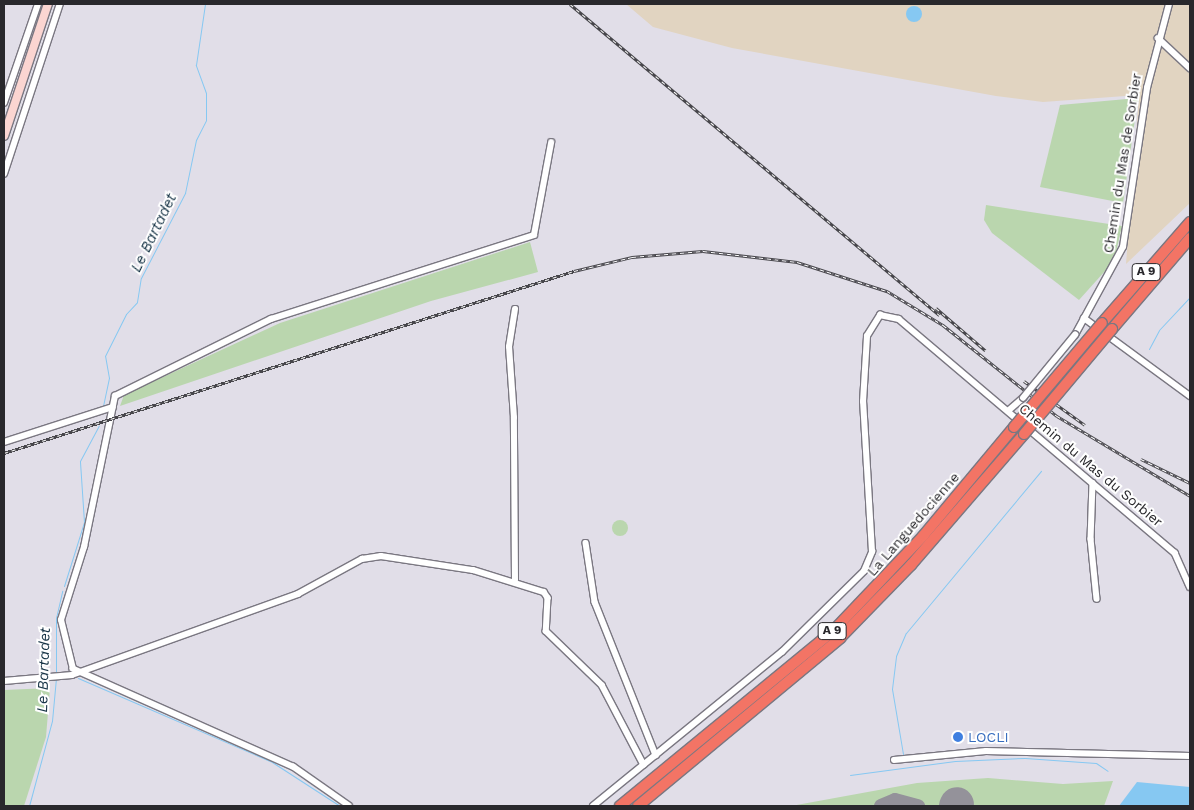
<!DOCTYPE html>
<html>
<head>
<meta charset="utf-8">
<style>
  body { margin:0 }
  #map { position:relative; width:1194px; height:810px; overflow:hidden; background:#e1dee8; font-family:"Work Sans",sans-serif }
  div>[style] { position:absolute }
  .industrial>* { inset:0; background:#e1d4c1 }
  .green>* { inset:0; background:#bad6ae }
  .round { border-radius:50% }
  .water>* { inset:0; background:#86c8f2 }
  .stream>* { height:1px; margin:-0.5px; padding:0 0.5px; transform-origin:0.5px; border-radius:0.5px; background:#86c8f2 }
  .taxiway>* { height:14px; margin:-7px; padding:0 7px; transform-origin:7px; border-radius:7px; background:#94929a }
  .runway>* { height:34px; margin:-17px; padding:0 17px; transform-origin:17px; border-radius:17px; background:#94929a }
  .roads { filter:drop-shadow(1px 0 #7a7781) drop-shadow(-1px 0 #7a7781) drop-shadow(0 1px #7a7781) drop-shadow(0 -1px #7a7781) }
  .street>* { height:5.5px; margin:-2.75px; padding:0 2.75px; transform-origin:2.75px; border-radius:2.75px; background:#fff }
  .secondary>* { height:8px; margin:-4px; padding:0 4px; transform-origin:4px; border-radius:4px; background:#fbd5d1 }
  .highway>* { height:10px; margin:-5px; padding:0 5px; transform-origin:5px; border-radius:5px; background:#f37465 }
  .rail>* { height:3px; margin-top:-1.5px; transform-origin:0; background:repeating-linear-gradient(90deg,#fff 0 4px,#47464b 0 8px); box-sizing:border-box; border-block:1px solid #47464b }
  .bridges { filter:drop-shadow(1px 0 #7a7781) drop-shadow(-1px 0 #7a7781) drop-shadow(0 1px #7a7781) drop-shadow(0 -1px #7a7781) }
  .street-bridge>* { height:5.5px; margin:-2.75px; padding:0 2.75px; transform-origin:2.75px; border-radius:2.75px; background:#fff }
  .highway-bridge>* { height:10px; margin:-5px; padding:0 5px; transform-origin:5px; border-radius:5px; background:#f37465 }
  .dots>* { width:14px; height:14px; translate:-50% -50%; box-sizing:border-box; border:2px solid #fff; border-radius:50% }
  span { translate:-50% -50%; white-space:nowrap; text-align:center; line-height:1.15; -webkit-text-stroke:4px #fff; paint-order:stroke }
  .shield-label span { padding:1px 4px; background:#fff; border:1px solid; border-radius:4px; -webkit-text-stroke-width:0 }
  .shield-label { font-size:12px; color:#29282c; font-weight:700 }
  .street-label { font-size:14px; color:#29282c }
  .shop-label { font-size:14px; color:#366cbe }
  .left { translate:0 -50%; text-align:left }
  .water-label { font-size:15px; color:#183547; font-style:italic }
  .frame { position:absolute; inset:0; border:5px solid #29282c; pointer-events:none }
</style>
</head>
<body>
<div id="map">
  <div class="industrial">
    <i style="clip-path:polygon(626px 4px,1190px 4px,1190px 203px,1126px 264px,1139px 95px,1043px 102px,996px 96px,732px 48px,653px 27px)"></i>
  </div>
  <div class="green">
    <i style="clip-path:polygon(1138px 98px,1123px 203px,1040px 187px,1060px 105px)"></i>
    <i style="clip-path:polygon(986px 205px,1122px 226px,1114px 261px,1079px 300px,992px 233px,984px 220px)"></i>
    <i style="clip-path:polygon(530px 242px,538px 272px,431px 301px,120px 406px,124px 395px,280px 323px)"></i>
    <i class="round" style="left:612px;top:520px;width:16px;height:16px"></i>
    <i style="clip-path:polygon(50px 688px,46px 737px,24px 806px,4px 806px,4px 690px)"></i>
    <i style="clip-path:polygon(988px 778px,1063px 784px,1113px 781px,1104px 806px,791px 806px,917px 783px)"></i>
  </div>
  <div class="water">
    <i class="round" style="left:906px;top:6px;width:16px;height:16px"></i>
    <i style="clip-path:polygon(1137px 782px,1190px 787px,1190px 806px,1119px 806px)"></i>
  </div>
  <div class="stream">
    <i style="left:1149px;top:349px;width:21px;rotate:-62deg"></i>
    <i style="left:1159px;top:330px;width:45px;rotate:-46.8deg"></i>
    <i style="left:103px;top:406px;width:29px;rotate:-78deg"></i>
    <i style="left:109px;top:378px;width:22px;rotate:-100deg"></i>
    <i style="left:105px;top:356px;width:47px;rotate:-63.4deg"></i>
    <i style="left:126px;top:314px;width:16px;rotate:-47deg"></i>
    <i style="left:137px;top:302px;width:24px;rotate:-81deg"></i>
    <i style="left:141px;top:278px;width:96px;rotate:-62.6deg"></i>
    <i style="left:185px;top:193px;width:54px;rotate:-78.3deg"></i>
    <i style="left:196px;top:140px;width:22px;rotate:-63deg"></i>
    <i style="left:206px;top:120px;width:27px;rotate:-90deg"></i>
    <i style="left:206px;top:93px;width:30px;rotate:-110deg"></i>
    <i style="left:196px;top:65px;width:62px;rotate:-81.6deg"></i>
    <i style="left:64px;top:586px;width:67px;rotate:-72.6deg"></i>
    <i style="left:84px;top:522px;width:61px;rotate:-93.8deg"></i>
    <i style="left:80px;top:461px;width:40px;rotate:-62deg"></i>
    <i style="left:56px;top:674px;width:56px;rotate:-90deg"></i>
    <i style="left:56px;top:618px;width:28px;rotate:-77deg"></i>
    <i style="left:78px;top:678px;width:211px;rotate:23.4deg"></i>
    <i style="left:272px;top:762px;width:81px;rotate:32.9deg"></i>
    <i style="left:903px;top:754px;width:66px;rotate:-99.6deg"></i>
    <i style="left:892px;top:689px;width:33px;rotate:-83deg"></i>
    <i style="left:896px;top:656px;width:25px;rotate:-67deg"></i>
    <i style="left:906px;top:633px;width:211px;rotate:-50.2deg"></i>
    <i style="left:850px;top:775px;width:106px;rotate:-7.6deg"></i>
    <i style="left:955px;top:761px;width:70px;rotate:-2.5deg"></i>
    <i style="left:1025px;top:758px;width:71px;rotate:4deg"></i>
    <i style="left:1096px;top:763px;width:14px;rotate:34deg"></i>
    <i style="left:29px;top:806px;width:88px;rotate:-74.9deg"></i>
    <i style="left:52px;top:721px;width:43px;rotate:-84.7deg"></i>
  </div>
  <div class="taxiway">
    <i style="left:881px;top:806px;width:15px;rotate:-23deg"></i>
    <i style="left:895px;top:800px;width:24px;rotate:15deg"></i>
  </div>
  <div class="runway">
    <i style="left:956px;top:806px;width:2px;rotate:-63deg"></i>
  </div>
  <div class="roads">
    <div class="street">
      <i style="left:1158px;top:38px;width:44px;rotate:43.2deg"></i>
      <i style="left:4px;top:103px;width:105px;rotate:-71deg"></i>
      <i style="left:4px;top:174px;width:179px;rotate:-71.8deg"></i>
      <i style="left:1084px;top:318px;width:132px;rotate:36.3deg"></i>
      <i style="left:1075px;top:335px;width:100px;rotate:-61.4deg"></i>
      <i style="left:1123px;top:247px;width:161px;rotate:-81.4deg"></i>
      <i style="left:1147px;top:88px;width:87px;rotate:-75.3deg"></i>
      <i style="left:1008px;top:411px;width:20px;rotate:-41deg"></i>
      <i style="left:4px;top:442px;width:114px;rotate:-17.8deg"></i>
      <i style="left:1093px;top:483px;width:56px;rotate:92deg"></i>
      <i style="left:1091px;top:539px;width:60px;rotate:84.3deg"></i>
      <i style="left:586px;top:543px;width:60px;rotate:81.3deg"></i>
      <i style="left:595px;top:602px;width:165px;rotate:68.3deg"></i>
      <i style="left:515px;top:580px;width:162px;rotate:-90.4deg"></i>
      <i style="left:514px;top:418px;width:71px;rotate:-94deg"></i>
      <i style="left:509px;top:347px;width:38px;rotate:-81deg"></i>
      <i style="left:4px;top:681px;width:68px;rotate:-5deg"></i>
      <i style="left:72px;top:675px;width:240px;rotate:-19.7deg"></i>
      <i style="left:298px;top:594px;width:73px;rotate:-28.7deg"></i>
      <i style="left:362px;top:559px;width:19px;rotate:-9deg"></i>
      <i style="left:381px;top:556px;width:93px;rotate:8.7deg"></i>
      <i style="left:473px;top:570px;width:74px;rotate:17.2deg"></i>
      <i style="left:544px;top:592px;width:7px;rotate:56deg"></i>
      <i style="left:548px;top:598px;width:33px;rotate:93deg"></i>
      <i style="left:546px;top:631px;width:78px;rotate:44deg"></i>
      <i style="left:602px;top:685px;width:90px;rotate:62.3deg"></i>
      <i style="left:894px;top:760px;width:92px;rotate:-5.6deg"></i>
      <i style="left:986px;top:751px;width:204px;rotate:1.4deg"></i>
      <i style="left:349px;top:806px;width:68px;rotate:-145.1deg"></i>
      <i style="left:293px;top:767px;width:241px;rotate:-156deg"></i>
      <i style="left:73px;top:669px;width:50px;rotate:-103.8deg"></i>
      <i style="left:61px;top:620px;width:77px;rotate:-72.5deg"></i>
      <i style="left:84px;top:547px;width:154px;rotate:-78.4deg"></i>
      <i style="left:115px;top:396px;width:174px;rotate:-26.3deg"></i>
      <i style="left:271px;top:319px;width:276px;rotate:-17.7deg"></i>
      <i style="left:534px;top:235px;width:94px;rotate:-79.5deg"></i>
      <i style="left:593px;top:806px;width:244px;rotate:-39.2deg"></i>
      <i style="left:782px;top:652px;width:115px;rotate:-44.6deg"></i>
      <i style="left:864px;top:571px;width:21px;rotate:-67deg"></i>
      <i style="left:872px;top:552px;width:150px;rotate:-93.4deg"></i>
      <i style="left:863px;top:402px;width:66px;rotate:-86.5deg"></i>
      <i style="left:867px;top:336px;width:25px;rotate:-58deg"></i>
      <i style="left:880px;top:315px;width:19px;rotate:12deg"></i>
      <i style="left:899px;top:319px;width:362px;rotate:40.3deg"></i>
      <i style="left:1175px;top:553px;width:37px;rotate:66deg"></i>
    </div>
    <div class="secondary">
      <i style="left:4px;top:136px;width:139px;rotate:-71.6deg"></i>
    </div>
    <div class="highway">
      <i style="left:1102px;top:323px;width:134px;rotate:-48.9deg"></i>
      <i style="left:1112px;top:329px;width:120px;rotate:-49.4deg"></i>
      <i style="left:620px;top:806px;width:276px;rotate:-39.4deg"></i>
      <i style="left:833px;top:631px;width:131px;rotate:-46.5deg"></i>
      <i style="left:923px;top:536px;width:142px;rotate:-50.1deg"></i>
      <i style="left:638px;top:806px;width:263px;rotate:-39.7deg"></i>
      <i style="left:840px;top:638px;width:102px;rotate:-45.8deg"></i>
      <i style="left:911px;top:565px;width:173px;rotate:-49.2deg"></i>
    </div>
  </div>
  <div class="rail">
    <i style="left:570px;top:4px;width:483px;rotate:40.1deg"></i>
    <i style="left:936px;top:308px;width:65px;rotate:40.6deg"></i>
    <i style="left:1024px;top:381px;width:75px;rotate:35.8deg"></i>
    <i style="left:4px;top:453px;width:598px;rotate:-17.71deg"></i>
    <i style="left:574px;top:271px;width:60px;rotate:-13.6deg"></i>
    <i style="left:632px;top:257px;width:71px;rotate:-4.8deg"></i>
    <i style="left:703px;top:251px;width:95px;rotate:6.7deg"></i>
    <i style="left:797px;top:262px;width:95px;rotate:17.9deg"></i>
    <i style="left:887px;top:291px;width:66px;rotate:31.3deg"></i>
    <i style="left:943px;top:325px;width:146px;rotate:38.6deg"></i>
    <i style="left:1057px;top:416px;width:155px;rotate:31deg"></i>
    <i style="left:1141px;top:459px;width:55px;rotate:26.1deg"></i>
  </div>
  <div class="bridges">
    <div class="street-bridge">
      <i style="left:1023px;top:398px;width:82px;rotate:-50.5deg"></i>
    </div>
    <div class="highway-bridge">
      <i style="left:1014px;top:427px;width:136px;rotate:-49.8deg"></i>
      <i style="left:1024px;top:434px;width:137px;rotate:-50deg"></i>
    </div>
  </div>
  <div class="dots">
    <i style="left:958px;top:737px;background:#3f7fe0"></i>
  </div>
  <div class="shield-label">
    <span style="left:1146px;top:272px">A 9</span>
    <span style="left:832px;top:631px">A 9</span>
  </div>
  <div class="street-label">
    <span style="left:1122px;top:163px;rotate:-81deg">Chemin du Mas de Sorbier</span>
    <span style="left:1091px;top:465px;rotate:40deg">Chemin du Mas du Sorbier</span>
    <span style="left:913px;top:524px;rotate:-49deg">La Languedocienne</span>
  </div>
  <div class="shop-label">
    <span class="left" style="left:968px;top:737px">LOCLI</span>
  </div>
  <div class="water-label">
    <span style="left:154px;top:233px;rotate:-64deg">Le Bartadet</span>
    <span style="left:44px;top:670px;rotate:-88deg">Le Bartadet</span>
  </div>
  <div class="frame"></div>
</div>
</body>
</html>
